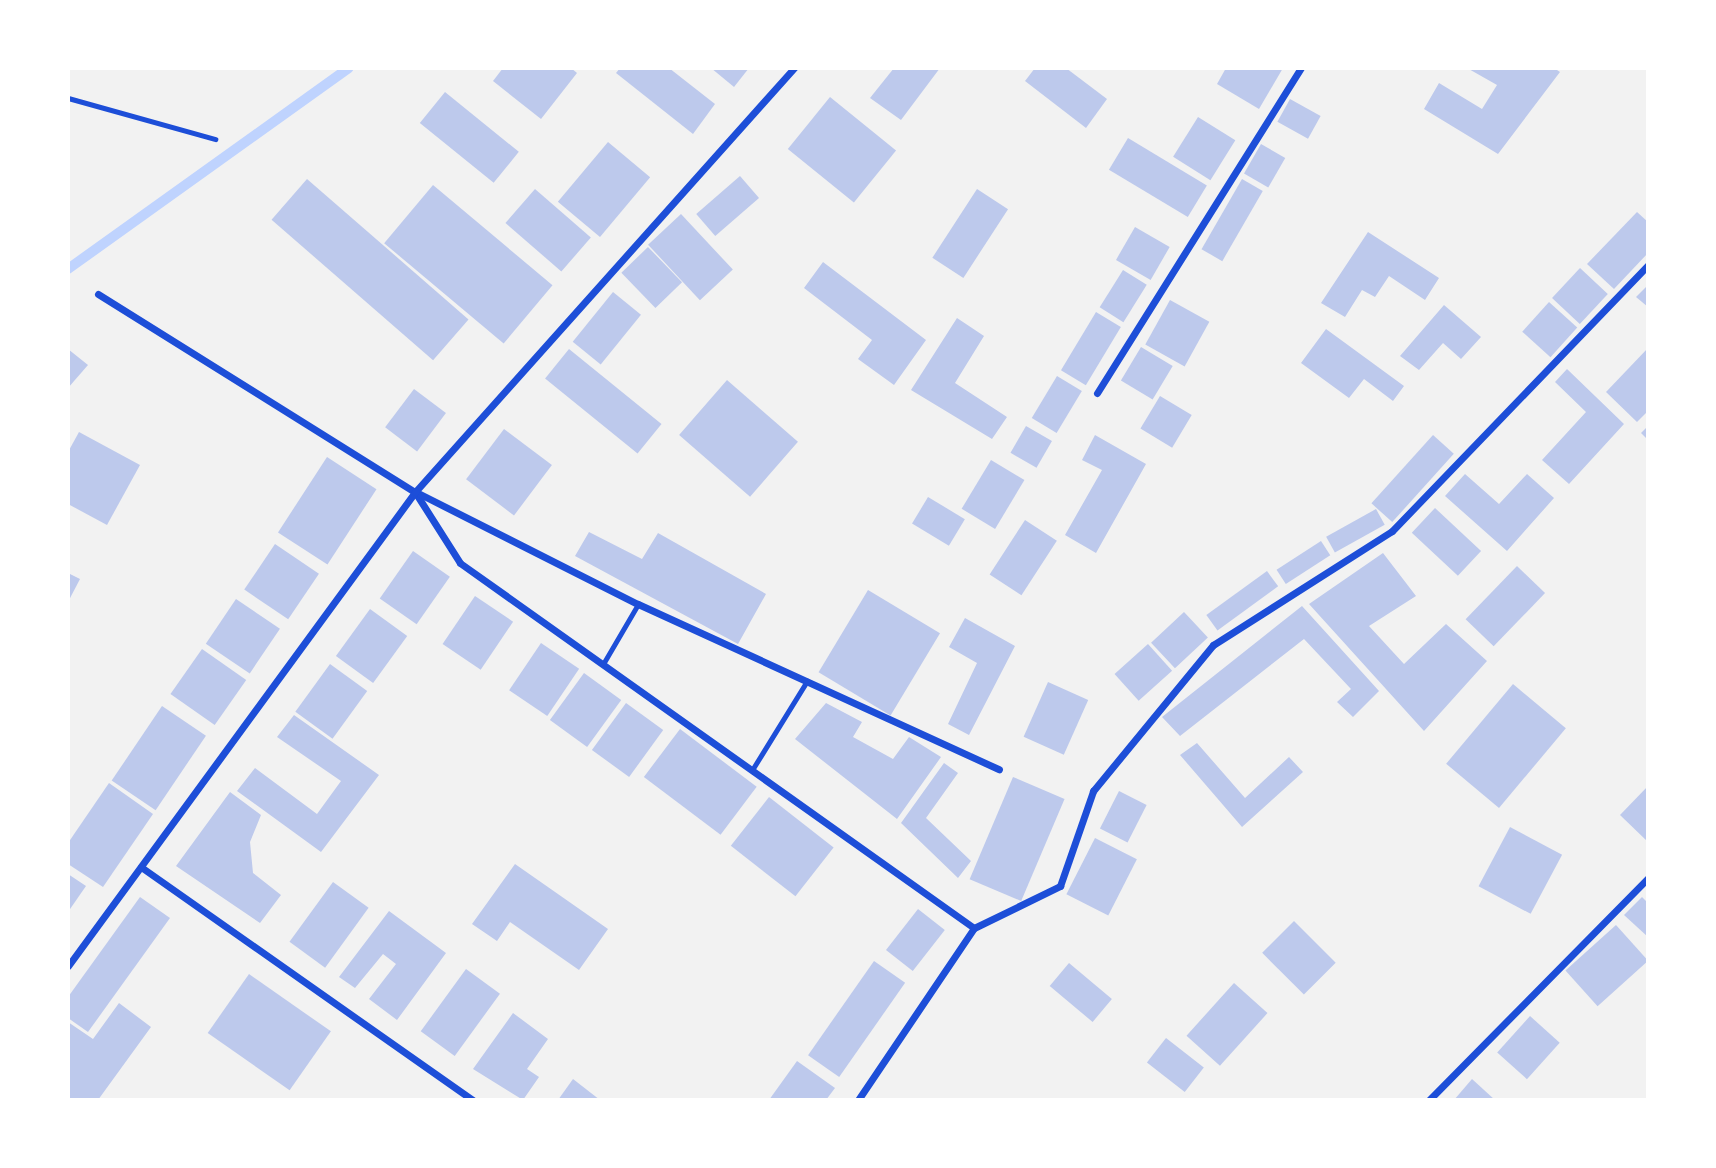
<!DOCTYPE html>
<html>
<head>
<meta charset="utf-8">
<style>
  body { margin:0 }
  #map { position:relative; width:1716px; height:1168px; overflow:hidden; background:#f2f2f2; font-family:Manrope,sans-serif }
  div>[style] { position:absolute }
  .stream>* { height:10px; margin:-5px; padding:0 5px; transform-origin:5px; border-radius:5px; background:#bfd3fe }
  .building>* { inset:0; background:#bdc9ec; transform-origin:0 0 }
  .service>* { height:5px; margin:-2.5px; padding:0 2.5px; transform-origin:2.5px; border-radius:2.5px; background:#1d4ed8 }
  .minor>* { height:7px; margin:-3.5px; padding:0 3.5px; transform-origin:3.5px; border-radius:3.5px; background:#1d4ed8 }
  span { translate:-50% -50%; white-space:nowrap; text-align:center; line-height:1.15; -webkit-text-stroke:6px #fff; paint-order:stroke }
  .frame { position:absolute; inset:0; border:70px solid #fff; pointer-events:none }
</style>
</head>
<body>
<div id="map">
  <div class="stream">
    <i style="left:68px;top:269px;width:345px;rotate:-35.6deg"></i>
  </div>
  <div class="building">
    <i style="clip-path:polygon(503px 68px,571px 68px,577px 73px,541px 119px,493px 81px)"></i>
    <i style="clip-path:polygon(620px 68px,669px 68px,715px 104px,693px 134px,616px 73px)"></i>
    <i style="clip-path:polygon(711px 68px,749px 68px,734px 87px)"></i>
    <i style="clip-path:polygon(894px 68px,940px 68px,901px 120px,870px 98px)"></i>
    <i style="clip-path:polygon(1035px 68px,1066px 68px,1107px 99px,1086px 128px,1025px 81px)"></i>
    <i style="clip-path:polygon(1226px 68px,1283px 68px,1259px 109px,1217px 84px)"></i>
    <i style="clip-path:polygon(1467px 68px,1554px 68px,1560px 72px,1498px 154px,1424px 109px,1439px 83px,1482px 109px,1497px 85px)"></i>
    <i style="left:445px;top:92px;width:95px;height:40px;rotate:39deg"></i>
    <i style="left:830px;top:97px;width:85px;height:67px;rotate:39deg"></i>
    <i style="left:1290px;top:99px;width:35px;height:26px;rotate:29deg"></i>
    <i style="left:1198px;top:117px;width:44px;height:47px;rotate:32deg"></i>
    <i style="left:1128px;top:138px;width:92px;height:37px;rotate:31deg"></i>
    <i style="left:608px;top:142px;width:55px;height:78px;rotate:40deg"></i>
    <i style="left:1261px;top:144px;width:28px;height:34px;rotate:30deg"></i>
    <i style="left:740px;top:176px;width:29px;height:58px;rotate:49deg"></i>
    <i style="left:307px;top:179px;width:214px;height:54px;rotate:41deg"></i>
    <i style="left:1242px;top:179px;width:24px;height:81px;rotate:30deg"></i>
    <i style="left:433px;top:185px;width:156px;height:76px;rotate:40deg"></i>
    <i style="left:535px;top:189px;width:74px;height:45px;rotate:41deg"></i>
    <i style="left:977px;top:189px;width:37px;height:82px;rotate:33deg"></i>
    <i style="clip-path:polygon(1637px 212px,1648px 222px,1648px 253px,1614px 289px,1587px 264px)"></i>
    <i style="left:681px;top:214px;width:76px;height:45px;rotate:47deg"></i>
    <i style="left:1135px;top:227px;width:40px;height:38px;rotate:30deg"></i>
    <i style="clip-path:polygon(1368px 232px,1439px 278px,1425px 300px,1389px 276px,1375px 297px,1362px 290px,1345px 317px,1321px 303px)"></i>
    <i style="left:648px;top:247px;width:49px;height:37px;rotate:46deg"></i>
    <i style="clip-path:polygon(823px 262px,926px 340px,894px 385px,858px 359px,872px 340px,804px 288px)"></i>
    <i style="left:1580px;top:268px;width:38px;height:41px;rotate:43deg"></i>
    <i style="left:1123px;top:270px;width:28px;height:44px;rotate:32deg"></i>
    <i style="clip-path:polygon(1648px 285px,1648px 307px,1636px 297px)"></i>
    <i style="left:613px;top:292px;width:36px;height:64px;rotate:39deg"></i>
    <i style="left:1170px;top:300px;width:45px;height:51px;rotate:29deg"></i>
    <i style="left:1549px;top:302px;width:38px;height:40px;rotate:42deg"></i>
    <i style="clip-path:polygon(1444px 305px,1481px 337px,1461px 359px,1443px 343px,1419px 370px,1400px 356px)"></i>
    <i style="left:1096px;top:312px;width:29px;height:68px;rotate:31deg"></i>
    <i style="clip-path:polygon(957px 318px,984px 336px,955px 383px,1007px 417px,992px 439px,911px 390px)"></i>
    <i style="clip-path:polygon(1326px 329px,1404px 386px,1393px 401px,1364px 379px,1349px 398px,1301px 363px)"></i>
    <i style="left:1141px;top:347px;width:37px;height:39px;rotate:31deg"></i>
    <i style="clip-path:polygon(1648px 348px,1648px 411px,1637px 422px,1606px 392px)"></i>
    <i style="clip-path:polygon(68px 349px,88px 365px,68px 388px)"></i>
    <i style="left:569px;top:349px;width:119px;height:38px;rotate:39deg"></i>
    <i style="clip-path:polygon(1567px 369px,1624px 424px,1569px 484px,1542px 460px,1586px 412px,1555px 382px)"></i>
    <i style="left:1057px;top:376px;width:29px;height:49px;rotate:31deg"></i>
    <i style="left:727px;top:380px;width:94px;height:73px;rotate:41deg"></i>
    <i style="left:414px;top:389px;width:40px;height:48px;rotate:37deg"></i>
    <i style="left:1160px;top:396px;width:37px;height:38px;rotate:31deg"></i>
    <i style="left:1026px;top:426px;width:30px;height:31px;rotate:30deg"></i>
    <i style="clip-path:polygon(1648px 426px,1648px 440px,1641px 433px)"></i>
    <i style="left:504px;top:429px;width:60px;height:63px;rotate:37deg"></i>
    <i style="clip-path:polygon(79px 432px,140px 465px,107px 525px,68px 504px,68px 452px)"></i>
    <i style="clip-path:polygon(1095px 435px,1146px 464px,1096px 553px,1065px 535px,1102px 470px,1082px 460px)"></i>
    <i style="left:1433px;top:435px;width:28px;height:92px;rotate:42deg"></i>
    <i style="left:327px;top:457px;width:59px;height:90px;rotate:33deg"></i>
    <i style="left:991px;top:460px;width:39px;height:57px;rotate:31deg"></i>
    <i style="clip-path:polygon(1465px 474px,1499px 504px,1527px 474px,1554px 498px,1507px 551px,1445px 496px)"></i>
    <i style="left:928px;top:497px;width:43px;height:31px;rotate:31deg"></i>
    <i style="left:1435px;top:508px;width:63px;height:34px;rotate:43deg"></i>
    <i style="left:1376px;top:509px;width:18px;height:57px;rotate:61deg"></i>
    <i style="left:1025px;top:520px;width:38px;height:65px;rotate:33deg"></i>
    <i style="clip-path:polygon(589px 532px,642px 559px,658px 533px,766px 594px,738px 644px,575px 556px)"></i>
    <i style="left:1321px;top:541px;width:17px;height:53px;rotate:57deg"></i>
    <i style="left:275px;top:544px;width:53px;height:55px;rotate:34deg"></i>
    <i style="left:413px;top:551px;width:45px;height:58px;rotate:35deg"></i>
    <i style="clip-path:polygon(1383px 553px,1416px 596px,1369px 626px,1404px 664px,1446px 624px,1487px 661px,1424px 731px,1309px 604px)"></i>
    <i style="left:1517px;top:566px;width:39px;height:74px;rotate:44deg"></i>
    <i style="left:1267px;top:571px;width:19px;height:75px;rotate:54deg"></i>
    <i style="clip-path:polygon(68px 573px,80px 579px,68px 602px)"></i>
    <i style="left:868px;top:590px;width:84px;height:96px;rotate:31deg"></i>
    <i style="left:475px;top:596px;width:46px;height:58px;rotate:34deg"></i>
    <i style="left:236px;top:599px;width:53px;height:54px;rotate:34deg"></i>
    <i style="clip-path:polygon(1302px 606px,1379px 691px,1353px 717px,1337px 702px,1351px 689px,1304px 639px,1180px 736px,1162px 717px)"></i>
    <i style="left:370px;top:609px;width:46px;height:58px;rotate:36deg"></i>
    <i style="left:1184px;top:612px;width:35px;height:45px;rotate:47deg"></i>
    <i style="clip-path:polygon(965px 618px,1015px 646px,969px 735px,948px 724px,977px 663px,949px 647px)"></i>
    <i style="left:541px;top:643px;width:46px;height:57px;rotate:34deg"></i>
    <i style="left:1148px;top:644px;width:36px;height:45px;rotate:48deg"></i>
    <i style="left:202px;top:649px;width:54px;height:55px;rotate:35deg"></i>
    <i style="left:330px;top:664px;width:46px;height:59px;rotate:36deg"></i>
    <i style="left:584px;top:673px;width:46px;height:58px;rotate:36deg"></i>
    <i style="left:1048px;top:682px;width:44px;height:60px;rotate:24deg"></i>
    <i style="left:1513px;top:684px;width:69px;height:104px;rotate:40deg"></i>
    <i style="left:626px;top:703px;width:46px;height:58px;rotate:36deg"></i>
    <i style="clip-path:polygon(826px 703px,862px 722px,853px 737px,893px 759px,909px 737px,941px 757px,897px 819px,795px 739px)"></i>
    <i style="left:162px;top:706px;width:53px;height:90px;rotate:34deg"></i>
    <i style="clip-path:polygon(294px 715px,379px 775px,321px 852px,237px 791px,255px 768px,317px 814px,341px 781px,277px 737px)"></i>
    <i style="left:680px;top:729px;width:96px;height:60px;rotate:37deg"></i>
    <i style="clip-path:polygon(1197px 743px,1245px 798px,1289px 757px,1303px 772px,1242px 827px,1180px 755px)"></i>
    <i style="clip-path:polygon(944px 763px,958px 773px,926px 818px,971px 861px,958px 878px,901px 823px)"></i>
    <i style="left:1013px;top:777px;width:56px;height:111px;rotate:23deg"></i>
    <i style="clip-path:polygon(109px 783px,153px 814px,103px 887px,68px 864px,68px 843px)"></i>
    <i style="clip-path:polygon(1648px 786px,1648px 842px,1620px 815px)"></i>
    <i style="left:1119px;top:791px;width:31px;height:42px;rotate:27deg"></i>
    <i style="clip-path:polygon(230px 792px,261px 815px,250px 842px,253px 873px,281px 895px,260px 923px,176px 866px)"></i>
    <i style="left:769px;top:797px;width:82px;height:62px;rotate:38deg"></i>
    <i style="left:1510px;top:827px;width:59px;height:67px;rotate:28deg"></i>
    <i style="left:1095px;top:838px;width:47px;height:63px;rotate:27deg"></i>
    <i style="clip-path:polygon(515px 864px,608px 929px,579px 970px,510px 922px,497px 941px,472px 924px)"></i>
    <i style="clip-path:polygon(68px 874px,86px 886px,68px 912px)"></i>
    <i style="left:333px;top:882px;width:44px;height:74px;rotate:36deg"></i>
    <i style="clip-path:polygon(140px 897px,170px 918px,88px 1032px,68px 1018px,68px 997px)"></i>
    <i style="clip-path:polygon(1642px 897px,1648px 903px,1648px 937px,1624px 915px)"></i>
    <i style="left:918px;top:909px;width:34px;height:52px;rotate:38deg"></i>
    <i style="clip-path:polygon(389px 911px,446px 953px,397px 1020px,369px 999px,396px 964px,383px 954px,355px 988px,339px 977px)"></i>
    <i style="left:1294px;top:921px;width:59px;height:45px;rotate:45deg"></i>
    <i style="left:1616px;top:925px;width:48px;height:68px;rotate:48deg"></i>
    <i style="left:874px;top:961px;width:38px;height:115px;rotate:35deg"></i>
    <i style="left:1069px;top:963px;width:56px;height:30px;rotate:40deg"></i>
    <i style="left:466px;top:969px;width:42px;height:77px;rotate:36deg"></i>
    <i style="left:249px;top:974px;width:100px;height:72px;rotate:35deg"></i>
    <i style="left:1234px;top:983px;width:45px;height:71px;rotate:42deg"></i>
    <i style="clip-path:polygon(119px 1003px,151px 1027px,98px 1100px,68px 1100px,68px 1022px,93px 1039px)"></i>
    <i style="clip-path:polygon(513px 1013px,548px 1039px,527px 1069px,539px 1077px,523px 1100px,473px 1069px)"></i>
    <i style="left:1530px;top:1016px;width:40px;height:49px;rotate:42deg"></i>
    <i style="left:1166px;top:1038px;width:48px;height:31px;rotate:38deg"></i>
    <i style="clip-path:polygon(797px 1061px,835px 1088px,826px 1100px,769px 1100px)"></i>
    <i style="clip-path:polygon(573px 1079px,600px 1100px,558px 1100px)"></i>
    <i style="clip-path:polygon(1472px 1079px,1495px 1100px,1454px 1100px)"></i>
  </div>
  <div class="service">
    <i style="left:68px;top:98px;width:153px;rotate:15.6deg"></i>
    <i style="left:603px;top:664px;width:69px;rotate:-59.7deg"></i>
    <i style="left:752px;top:770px;width:105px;rotate:-58.3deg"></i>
  </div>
  <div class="minor">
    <i style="left:98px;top:294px;width:374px;rotate:32deg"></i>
    <i style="left:415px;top:492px;width:84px;rotate:57.6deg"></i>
    <i style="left:460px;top:563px;width:630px;rotate:35.38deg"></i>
    <i style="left:1097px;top:393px;width:384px;rotate:-57.9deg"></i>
    <i style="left:416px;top:492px;width:249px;rotate:26.8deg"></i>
    <i style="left:638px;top:604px;width:397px;rotate:24.6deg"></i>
    <i style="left:141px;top:867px;width:406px;rotate:35.1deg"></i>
    <i style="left:68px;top:966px;width:587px;rotate:-53.79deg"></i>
    <i style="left:415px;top:492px;width:569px;rotate:-48.21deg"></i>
    <i style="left:858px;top:1100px;width:207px;rotate:-56deg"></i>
    <i style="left:974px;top:928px;width:96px;rotate:-26deg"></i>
    <i style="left:1060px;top:886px;width:101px;rotate:-70.8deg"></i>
    <i style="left:1093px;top:791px;width:189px;rotate:-50.6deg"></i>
    <i style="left:1213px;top:645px;width:212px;rotate:-32.5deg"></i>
    <i style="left:1392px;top:531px;width:369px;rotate:-46.1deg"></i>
    <i style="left:1429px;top:1100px;width:312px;rotate:-45.4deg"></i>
  </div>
  <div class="frame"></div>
</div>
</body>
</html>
